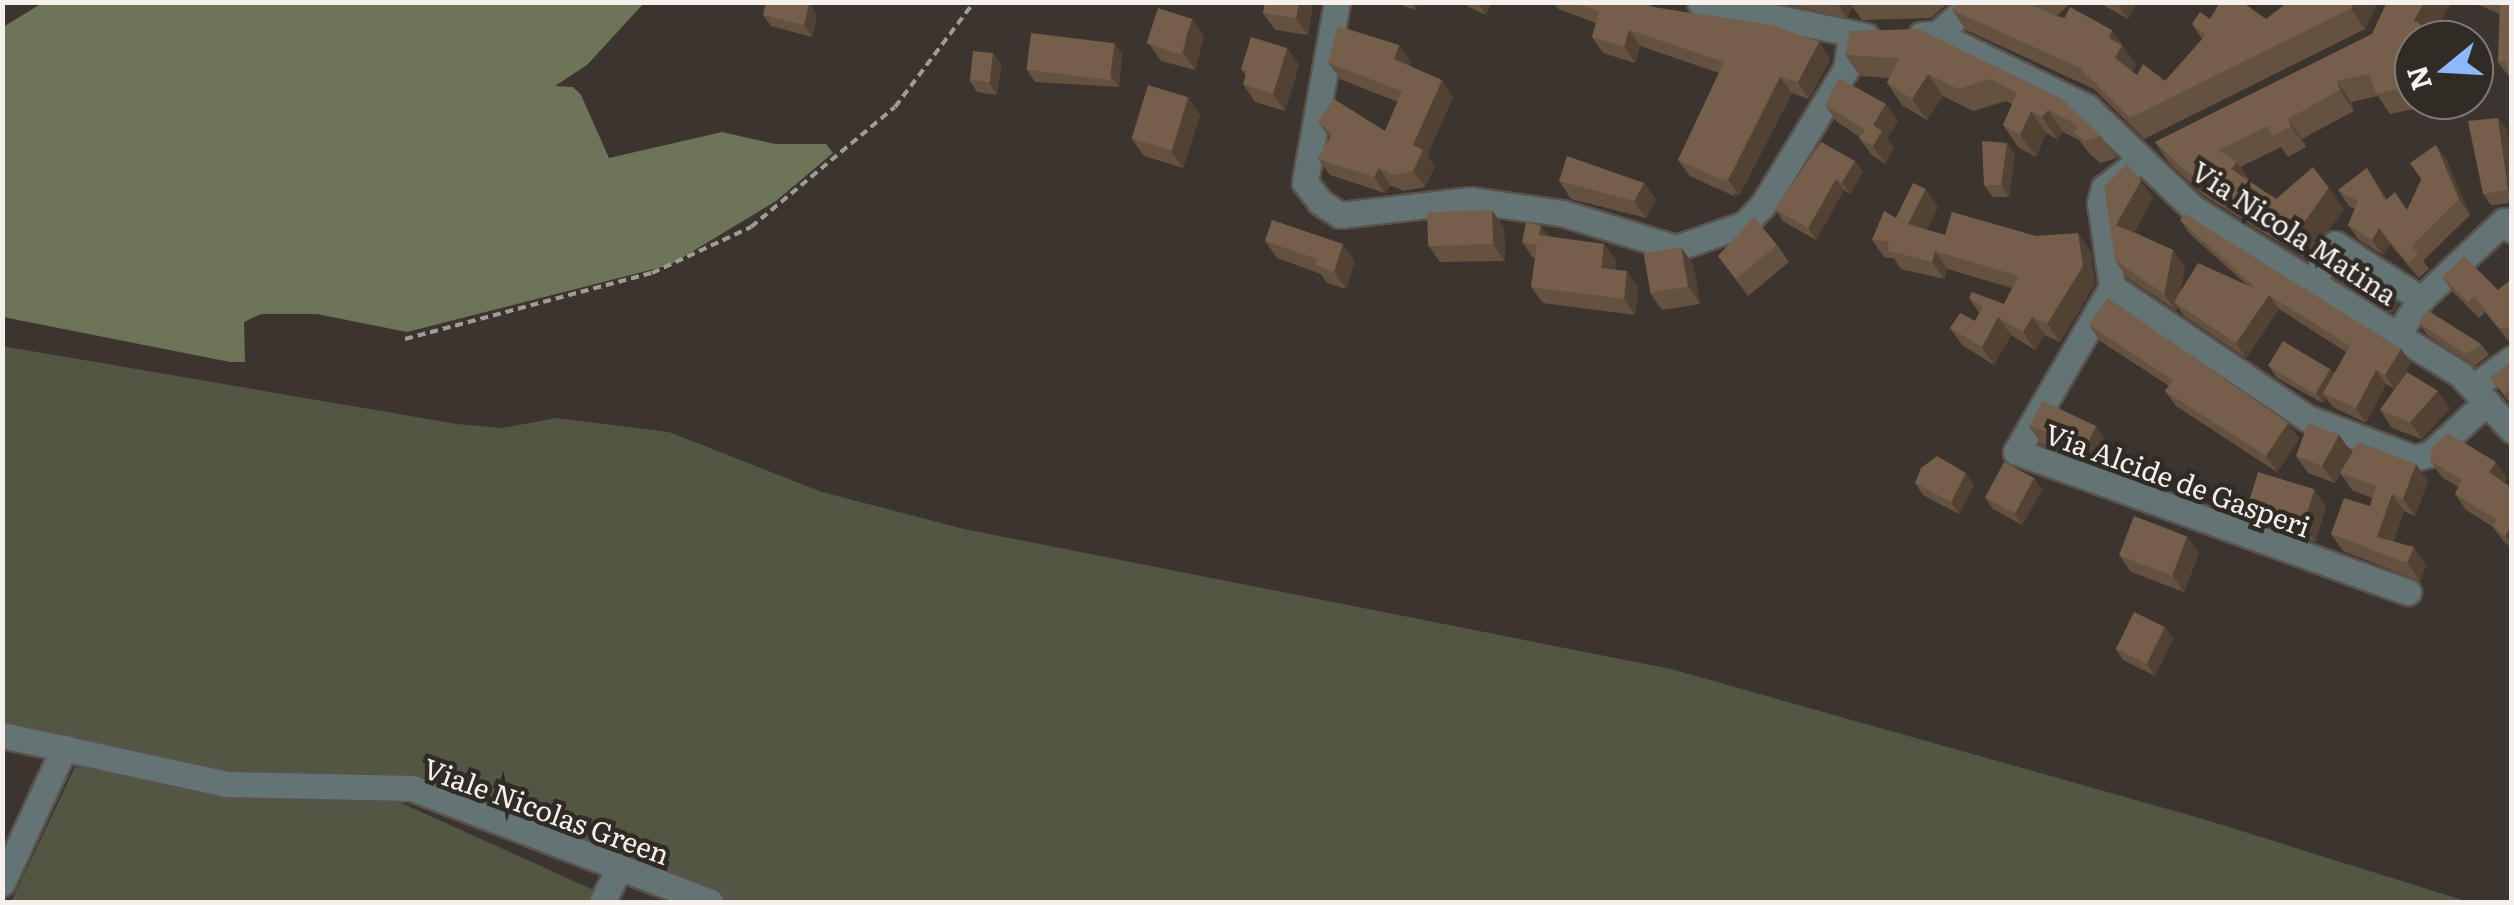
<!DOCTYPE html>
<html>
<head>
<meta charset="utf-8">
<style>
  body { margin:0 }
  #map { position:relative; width:2514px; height:905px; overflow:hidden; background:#3c352f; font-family:Literata,serif }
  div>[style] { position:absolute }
  .green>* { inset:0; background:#525643 }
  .forest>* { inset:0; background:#6e7458 }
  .path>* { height:4px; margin-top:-2px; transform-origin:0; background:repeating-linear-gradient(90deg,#a19b96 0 8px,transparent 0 13px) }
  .roads { filter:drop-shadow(2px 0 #5a534d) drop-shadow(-2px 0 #5a534d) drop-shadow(0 2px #5a534d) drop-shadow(0 -2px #5a534d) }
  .minor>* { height:25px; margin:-12.5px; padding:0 12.5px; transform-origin:12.5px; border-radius:12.5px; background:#647475 }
  .wall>* { inset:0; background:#655140 }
  .shaded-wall>* { inset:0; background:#524234 }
  .building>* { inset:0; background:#755e4a; transform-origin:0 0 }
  span { translate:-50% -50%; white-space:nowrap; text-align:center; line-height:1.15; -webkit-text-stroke:9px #312b25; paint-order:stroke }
  .street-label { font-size:28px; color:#f5f0ec }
  .frame { position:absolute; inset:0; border:5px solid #f5f0ec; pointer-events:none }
  .north { position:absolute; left:2394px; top:20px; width:100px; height:100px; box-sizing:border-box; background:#312b25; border:2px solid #7f7a75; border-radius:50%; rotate:252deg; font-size:28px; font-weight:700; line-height:40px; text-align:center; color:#f5f0ec }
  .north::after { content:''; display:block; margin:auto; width:35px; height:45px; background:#8db9fc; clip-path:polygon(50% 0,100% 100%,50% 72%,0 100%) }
</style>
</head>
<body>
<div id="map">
  <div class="green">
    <i style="clip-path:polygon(2px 346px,457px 424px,502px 428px,556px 418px,669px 432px,822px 492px,964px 529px,1671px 669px,2203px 819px,2469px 902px,710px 902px,412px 788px,226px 784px,64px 748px,3px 751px)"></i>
    <i style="clip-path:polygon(75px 767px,244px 799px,397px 801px,598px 892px,593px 902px,11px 902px)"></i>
  </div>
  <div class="forest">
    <i style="clip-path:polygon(44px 2px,644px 3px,587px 65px,555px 86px,573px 87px,581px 95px,609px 158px,722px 132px,775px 144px,826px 144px,833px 153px,776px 201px,670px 265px,407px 332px,317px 314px,261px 314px,244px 322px,245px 362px,230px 362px,3px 317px,3px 27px)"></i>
  </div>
  <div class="path">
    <i style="left:405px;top:339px;width:256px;rotate:-15deg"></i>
    <i style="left:652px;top:273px;width:109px;rotate:-24.9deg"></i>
    <i style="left:751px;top:227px;width:187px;rotate:-39.8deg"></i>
    <i style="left:895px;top:107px;width:131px;rotate:-53deg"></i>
  </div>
  <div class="roads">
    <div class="minor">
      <i style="left:1337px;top:2px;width:183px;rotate:100.1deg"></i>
      <i style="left:1305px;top:182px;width:25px;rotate:53deg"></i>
      <i style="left:1320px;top:202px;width:24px;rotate:33deg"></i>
      <i style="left:1340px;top:215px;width:130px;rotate:-6.6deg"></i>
      <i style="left:1469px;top:200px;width:94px;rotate:8deg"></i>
      <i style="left:1562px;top:213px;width:119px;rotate:17.1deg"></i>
      <i style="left:1676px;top:248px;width:73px;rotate:-19.2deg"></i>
      <i style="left:1745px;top:224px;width:26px;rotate:-47deg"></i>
      <i style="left:1763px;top:205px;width:159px;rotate:-58.6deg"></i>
      <i style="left:1846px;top:69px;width:33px;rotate:-81deg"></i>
      <i style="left:1700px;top:2px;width:169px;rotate:11.6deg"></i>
      <i style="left:1937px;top:34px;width:167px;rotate:26deg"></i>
      <i style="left:2087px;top:107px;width:146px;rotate:43.6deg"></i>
      <i style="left:2193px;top:208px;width:316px;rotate:31.9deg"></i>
      <i style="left:2461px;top:375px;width:75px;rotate:47.2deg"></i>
      <i style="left:1921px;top:35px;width:16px;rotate:-4deg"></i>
      <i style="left:1937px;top:34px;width:49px;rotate:-40.9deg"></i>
      <i style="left:2313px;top:281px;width:43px;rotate:-59.3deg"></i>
      <i style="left:2335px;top:244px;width:102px;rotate:32.6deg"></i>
      <i style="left:2112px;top:287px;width:85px;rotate:-98.1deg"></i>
      <i style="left:2100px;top:203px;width:16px;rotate:-75deg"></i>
      <i style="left:2104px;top:188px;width:34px;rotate:-38deg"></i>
      <i style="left:2398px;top:334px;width:42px;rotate:-56.7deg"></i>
      <i style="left:2421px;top:299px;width:114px;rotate:-43.2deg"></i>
      <i style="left:2504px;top:221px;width:12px;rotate:48deg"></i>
      <i style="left:2473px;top:387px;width:48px;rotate:-35.7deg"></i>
      <i style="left:2408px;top:592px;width:416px;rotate:-160.3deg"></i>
      <i style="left:2016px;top:452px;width:191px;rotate:-59.8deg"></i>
      <i style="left:2112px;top:287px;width:235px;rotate:33.9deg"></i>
      <i style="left:2307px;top:418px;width:114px;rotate:20.5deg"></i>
      <i style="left:2414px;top:458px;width:16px;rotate:-14deg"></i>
      <i style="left:2430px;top:454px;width:77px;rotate:-42.4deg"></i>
      <i style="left:2px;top:735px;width:229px;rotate:12.3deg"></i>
      <i style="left:226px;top:784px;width:186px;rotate:1.2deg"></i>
      <i style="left:412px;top:788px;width:319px;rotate:20.9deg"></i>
      <i style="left:2px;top:883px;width:149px;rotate:-65.3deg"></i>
      <i style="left:602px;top:902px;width:38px;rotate:-63deg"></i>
    </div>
  </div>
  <div class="wall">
    <i style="clip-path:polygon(1265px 2px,1313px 2px,1308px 35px,1275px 30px,1263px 13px)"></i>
    <i style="clip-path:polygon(1394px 2px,1419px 2px,1415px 10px)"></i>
    <i style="clip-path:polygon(1464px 2px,1492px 2px,1486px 15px,1467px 6px)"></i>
    <i style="clip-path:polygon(1553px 2px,1641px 2px,1653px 7px,1819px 42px,1830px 59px,1809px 99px,1792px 93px,1739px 196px,1733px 192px,1736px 197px,1690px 176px,1678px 160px,1719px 73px,1640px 46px,1635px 63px,1603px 53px,1592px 37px,1596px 23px,1558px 9px)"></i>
    <i style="clip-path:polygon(1776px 2px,1949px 2px,1931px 18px,1862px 20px,1852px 6px,1847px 18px)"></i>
    <i style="clip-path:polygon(1959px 2px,2072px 2px,2057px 16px,2112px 30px,2136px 65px,2133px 72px,2137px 75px,2165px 81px,2202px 39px,2192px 24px,2210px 19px,2266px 19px,2378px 2px,2365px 29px,2144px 139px,2094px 89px,1966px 30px,1952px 10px)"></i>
    <i style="clip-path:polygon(2098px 2px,2133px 2px,2135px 6px,2128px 19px)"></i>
    <i style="clip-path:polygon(2387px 2px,2431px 40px,2414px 40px,2414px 100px,2417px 100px,2419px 108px,2390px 114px,2378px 96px,2351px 102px,2354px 111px,2302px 139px,2306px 147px,2288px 157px,2281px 147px,2240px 167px,2251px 183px,2276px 199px,2344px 209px,2307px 260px,2203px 195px,2169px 163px,2155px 142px,2372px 34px)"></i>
    <i style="clip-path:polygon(2471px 2px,2512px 2px,2512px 81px,2498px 62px,2500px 14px)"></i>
    <i style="clip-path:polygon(809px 3px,817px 15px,812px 37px,771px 26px,763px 15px)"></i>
    <i style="clip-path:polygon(1918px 29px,2101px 136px,2117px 158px,2100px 163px,2089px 153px,2079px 140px,2063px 132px,2057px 139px,2046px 133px,2036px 157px,2018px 147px,2003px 125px,2012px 104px,2006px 101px,1973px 111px,1943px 96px,1927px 120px,1902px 105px,1887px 83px,1889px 78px,1860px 76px,1845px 55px)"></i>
    <i style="clip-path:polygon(1204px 36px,1195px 70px,1161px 61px,1149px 44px)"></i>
    <i style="clip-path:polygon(1114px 43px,1122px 54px,1119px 87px,1035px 82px,1027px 70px)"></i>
    <i style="clip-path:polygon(1399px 45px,1411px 62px,1409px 66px,1453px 97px,1427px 156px,1435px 166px,1425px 187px,1404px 191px,1390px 185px,1385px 193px,1330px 175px,1318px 159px,1330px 138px,1318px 122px,1385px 131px,1398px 102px,1340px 79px,1328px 63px)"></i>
    <i style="clip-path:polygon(1287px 48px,1299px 65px,1285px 111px,1255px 102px,1243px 84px,1246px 76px,1241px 69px)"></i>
    <i style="clip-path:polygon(993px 53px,1001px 65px,997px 95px,977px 92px,969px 80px)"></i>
    <i style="clip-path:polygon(1825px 105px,1898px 121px,1887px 138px,1894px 148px,1885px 164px,1872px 155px,1859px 138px,1860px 137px,1837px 122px)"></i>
    <i style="clip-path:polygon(1200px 115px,1183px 168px,1144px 156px,1132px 139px)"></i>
    <i style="clip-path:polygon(2507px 129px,2512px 166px,2512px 203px,2491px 205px,2483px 194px)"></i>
    <i style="clip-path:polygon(2436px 145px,2447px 161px,2470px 215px,2423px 261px,2429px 269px,2419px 278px,2390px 244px,2383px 255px,2359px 240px,2348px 225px,2355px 209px,2349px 206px,2338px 190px,2367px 168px,2387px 200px,2407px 210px)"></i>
    <i style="clip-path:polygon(2015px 154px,2009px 197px,1993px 197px,1984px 185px)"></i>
    <i style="clip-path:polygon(1855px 161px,1863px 172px,1850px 194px,1844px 190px,1816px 240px,1783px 221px,1775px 209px)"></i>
    <i style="clip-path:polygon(1559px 181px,1644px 183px,1656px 200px,1646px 218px,1571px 199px)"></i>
    <i style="clip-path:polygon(2141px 181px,2153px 198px,2134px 232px,2173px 250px,2185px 267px,2180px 293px,2247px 285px,2190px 234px,2180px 220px,2401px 349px,2411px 363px,2399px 383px,2450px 408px,2422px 439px,2392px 428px,2380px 410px,2395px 389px,2386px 384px,2366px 423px,2333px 407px,2326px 398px,2323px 403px,2277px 378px,2269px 366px,2330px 369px,2334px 374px,2346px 352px,2279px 309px,2246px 358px,2184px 316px,2177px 306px,2177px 311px,2127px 278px,2115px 260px)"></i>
    <i style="clip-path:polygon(1938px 207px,1927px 230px,1945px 235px,2036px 236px,2090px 251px,2095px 284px,2060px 342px,2045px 335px,2035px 350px,2011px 335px,1994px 365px,1962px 345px,1950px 328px,1975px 321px,1979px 313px,1969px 298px,2004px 304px,2012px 288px,1947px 269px,1944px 279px,1901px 269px,1894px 258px,1885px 258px,1872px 240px,1896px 218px)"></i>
    <i style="clip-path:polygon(1504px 228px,1505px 261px,1440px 262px,1428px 245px)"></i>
    <i style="clip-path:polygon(1549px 237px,1604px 244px,1616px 260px,1615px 269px,1638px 287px,1635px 315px,1543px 303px,1531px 287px,1535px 258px,1533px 258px,1522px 242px)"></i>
    <i style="clip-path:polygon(1265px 241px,1355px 261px,1346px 289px,1327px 283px,1321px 274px,1277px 258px)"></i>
    <i style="clip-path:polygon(1777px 245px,1789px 262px,1748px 296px,1718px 256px)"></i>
    <i style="clip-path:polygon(1693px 264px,1700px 304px,1662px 310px,1650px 293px)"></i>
    <i style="clip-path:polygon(2326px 265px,2398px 304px,2392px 313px,2334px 277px)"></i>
    <i style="clip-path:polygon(2442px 277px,2498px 290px,2512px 279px,2512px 343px,2510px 343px,2485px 312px,2479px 318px,2453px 292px)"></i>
    <i style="clip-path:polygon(2419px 323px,2481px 344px,2489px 355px,2475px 366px,2427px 335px)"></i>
    <i style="clip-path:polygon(2089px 325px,2288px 423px,2299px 439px,2277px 472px,2176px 406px,2165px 391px,2169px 386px,2100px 341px)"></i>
    <i style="clip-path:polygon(2512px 363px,2512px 406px,2490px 378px)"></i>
    <i style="clip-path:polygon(2029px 426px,2108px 443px,2098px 464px,2041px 444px)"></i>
    <i style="clip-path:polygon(2339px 435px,2351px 452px,2335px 483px,2308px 473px,2296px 456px)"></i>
    <i style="clip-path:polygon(2430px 461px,2507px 478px,2504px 483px,2512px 488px,2512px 548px,2504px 542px,2493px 527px,2466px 510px,2455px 494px,2458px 487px,2442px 477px)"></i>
    <i style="clip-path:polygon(2340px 473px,2428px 481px,2415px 516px,2404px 511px,2393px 542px,2426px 565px,2420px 581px,2343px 551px,2331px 534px,2370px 506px,2372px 498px,2352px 490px)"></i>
    <i style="clip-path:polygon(1915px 483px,1974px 485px,1959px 514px,1923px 495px)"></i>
    <i style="clip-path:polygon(2042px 490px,2022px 525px,1993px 509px,1985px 497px)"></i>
    <i style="clip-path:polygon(2248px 505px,2326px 506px,2315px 542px,2260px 522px)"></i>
    <i style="clip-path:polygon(2199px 553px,2184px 592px,2131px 572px,2119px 555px)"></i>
    <i style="clip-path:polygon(2165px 627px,2173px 639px,2155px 676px,2123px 660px,2115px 648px)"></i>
  </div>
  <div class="shaded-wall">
    <i style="clip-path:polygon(1299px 2px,1313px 2px,1308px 35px,1296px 18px)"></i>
    <i style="clip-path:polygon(1410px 2px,1419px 2px,1415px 10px)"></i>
    <i style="clip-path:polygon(1477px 2px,1492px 2px,1486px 15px)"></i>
    <i style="clip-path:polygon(1836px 2px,1850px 2px,1852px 6px,1847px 18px)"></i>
    <i style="clip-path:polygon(2122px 2px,2133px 2px,2135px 6px,2128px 19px,2119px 7px)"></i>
    <i style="clip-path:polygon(2354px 2px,2378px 2px,2365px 29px,2351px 8px)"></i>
    <i style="clip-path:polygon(2425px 2px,2452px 2px,2430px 38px,2431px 40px,2420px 40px,2414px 20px)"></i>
    <i style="clip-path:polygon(809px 3px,817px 15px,812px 37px,804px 25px)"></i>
    <i style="clip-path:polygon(1192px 19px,1204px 36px,1195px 70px,1183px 53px)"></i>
    <i style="clip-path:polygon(1629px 30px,1640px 46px,1635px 63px,1624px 47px)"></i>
    <i style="clip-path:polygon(2112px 30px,2136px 65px,2130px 79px,2115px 58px,2109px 38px)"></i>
    <i style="clip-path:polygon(2410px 36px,2414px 42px,2414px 100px,2417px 100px,2419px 108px,2405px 87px,2400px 71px)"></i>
    <i style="clip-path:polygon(1819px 42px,1830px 59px,1809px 99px,1798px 82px)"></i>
    <i style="clip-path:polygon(1114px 43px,1122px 54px,1119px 87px,1110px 75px)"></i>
    <i style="clip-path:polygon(1399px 45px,1411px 62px,1405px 75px,1394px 59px)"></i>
    <i style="clip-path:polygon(1287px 48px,1299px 65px,1285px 111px,1273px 94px)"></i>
    <i style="clip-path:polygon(993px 53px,1001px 65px,997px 95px,989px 83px)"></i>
    <i style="clip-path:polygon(1928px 74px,1943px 96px,1927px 120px,1912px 99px)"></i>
    <i style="clip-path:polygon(1780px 77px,1792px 93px,1739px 196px,1728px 180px)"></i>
    <i style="clip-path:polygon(1442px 80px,1453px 97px,1427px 156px,1435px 166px,1425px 187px,1413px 171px,1413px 145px)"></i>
    <i style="clip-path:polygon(2337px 81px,2351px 102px,2354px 111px,2340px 90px)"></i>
    <i style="clip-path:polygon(1188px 97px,1200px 115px,1183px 168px,1171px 151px)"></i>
    <i style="clip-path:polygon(1886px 104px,1898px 121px,1887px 138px,1894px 148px,1885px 164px,1873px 146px,1873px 125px)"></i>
    <i style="clip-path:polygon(2048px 110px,2063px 132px,2057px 139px,2042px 117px)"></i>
    <i style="clip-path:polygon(2031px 111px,2046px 133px,2036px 157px,2020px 135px)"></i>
    <i style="clip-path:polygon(2498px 118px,2507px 129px,2512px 166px,2512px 195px,2508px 190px)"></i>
    <i style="clip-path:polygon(2288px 119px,2302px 139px,2306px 147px,2291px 126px)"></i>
    <i style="clip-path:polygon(2007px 143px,2015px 154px,2009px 197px,2001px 185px)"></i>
    <i style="clip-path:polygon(2436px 145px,2447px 161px,2470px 215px,2459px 199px)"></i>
    <i style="clip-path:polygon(1855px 161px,1863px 172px,1850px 194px,1842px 182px)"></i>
    <i style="clip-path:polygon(2237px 162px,2252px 183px,2231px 169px)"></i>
    <i style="clip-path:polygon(1379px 168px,1390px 185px,1385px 193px,1374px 177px)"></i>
    <i style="clip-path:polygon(1836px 179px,1844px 190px,1816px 240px,1808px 228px)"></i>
    <i style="clip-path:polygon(2141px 181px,2153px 198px,2129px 242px,2116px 225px)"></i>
    <i style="clip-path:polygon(1644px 183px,1656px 200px,1646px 218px,1634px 201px)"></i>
    <i style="clip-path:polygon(2329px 188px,2344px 209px,2307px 260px,2292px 239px)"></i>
    <i style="clip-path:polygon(1926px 189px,1938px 207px,1921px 242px,1908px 224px)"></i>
    <i style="clip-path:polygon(1492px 210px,1504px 228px,1505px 261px,1493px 244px)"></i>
    <i style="clip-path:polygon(1541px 226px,1553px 242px,1539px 235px)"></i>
    <i style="clip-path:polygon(2379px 228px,2390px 244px,2383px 255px,2372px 240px)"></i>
    <i style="clip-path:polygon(2078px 233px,2090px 251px,2095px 284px,2060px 342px,2047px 324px)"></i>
    <i style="clip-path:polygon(1343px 244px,1355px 261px,1346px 289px,1334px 272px)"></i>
    <i style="clip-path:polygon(1604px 244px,1616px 260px,1613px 284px,1601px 268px)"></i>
    <i style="clip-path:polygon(1681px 247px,1693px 264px,1700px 304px,1688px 286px)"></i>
    <i style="clip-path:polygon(2173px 250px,2185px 267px,2178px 304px,2174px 302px,2177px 306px,2177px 311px,2164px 294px)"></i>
    <i style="clip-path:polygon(1935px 251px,1947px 269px,1944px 279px,1932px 262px)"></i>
    <i style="clip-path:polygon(1627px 271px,1638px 287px,1635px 315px,1624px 299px)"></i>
    <i style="clip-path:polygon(2390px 292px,2398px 304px,2392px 313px,2384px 301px)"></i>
    <i style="clip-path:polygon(2269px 295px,2279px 309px,2246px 358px,2236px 343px)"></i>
    <i style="clip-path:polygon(1998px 317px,2011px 335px,1994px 365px,1982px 347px)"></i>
    <i style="clip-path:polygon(2032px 317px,2045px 335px,2035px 350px,2023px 332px)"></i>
    <i style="clip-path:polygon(2401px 349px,2411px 363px,2395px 390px,2385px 375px)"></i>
    <i style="clip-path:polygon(2330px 369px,2338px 380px,2323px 393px,2326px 398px,2323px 403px,2315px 391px)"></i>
    <i style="clip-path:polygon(2376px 370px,2386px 384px,2366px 423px,2356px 408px)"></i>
    <i style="clip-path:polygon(2438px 391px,2450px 408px,2422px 439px,2410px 422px)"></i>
    <i style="clip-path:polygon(2288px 423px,2299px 439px,2277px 472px,2266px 456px)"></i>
    <i style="clip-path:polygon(2096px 426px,2108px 443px,2098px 464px,2086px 447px)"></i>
    <i style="clip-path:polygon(2339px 435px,2351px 452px,2335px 483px,2322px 466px)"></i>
    <i style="clip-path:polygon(2496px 462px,2507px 478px,2501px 488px,2489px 472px)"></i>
    <i style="clip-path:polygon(2416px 464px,2428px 481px,2415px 516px,2403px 499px)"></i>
    <i style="clip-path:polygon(1966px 473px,1974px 485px,1959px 514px,1951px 502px)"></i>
    <i style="clip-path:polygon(2034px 478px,2042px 490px,2022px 525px,2014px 514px)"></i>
    <i style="clip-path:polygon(2314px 489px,2326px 506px,2315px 542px,2303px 524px)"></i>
    <i style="clip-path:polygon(2392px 494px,2404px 511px,2389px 555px,2377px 537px)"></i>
    <i style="clip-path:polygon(2510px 528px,2512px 530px,2512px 544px,2505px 536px)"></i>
    <i style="clip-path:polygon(2187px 536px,2199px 553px,2184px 592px,2172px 575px)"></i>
    <i style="clip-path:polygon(2414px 547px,2426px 565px,2420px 581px,2407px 563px)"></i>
    <i style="clip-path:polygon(2165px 627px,2173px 639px,2155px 676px,2147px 664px)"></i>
  </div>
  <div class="building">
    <i style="clip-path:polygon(766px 2px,809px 3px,804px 25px,763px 15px)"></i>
    <i style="clip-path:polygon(1265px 2px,1299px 2px,1296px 18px,1263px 13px)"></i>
    <i style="clip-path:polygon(1573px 2px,1641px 2px,1653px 7px,1772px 25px,1819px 42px,1798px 82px,1780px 77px,1728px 180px,1720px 175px,1725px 181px,1678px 160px,1724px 62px,1629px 30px,1624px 47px,1592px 37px,1599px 12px)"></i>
    <i style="clip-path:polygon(1959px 2px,2036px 2px,2033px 6px,2064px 19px,2070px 7px,2112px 30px,2109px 38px,2122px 45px,2115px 58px,2137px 75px,2143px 64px,2165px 81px,2206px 35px,2192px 24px,2200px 12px,2210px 19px,2220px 2px,2242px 2px,2266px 19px,2288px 2px,2354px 2px,2351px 8px,2130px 118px,2080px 68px,1952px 10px)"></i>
    <i style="clip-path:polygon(2387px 2px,2425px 2px,2414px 20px,2421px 25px,2419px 38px,2410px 36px,2400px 71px,2405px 87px,2376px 94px,2369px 74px,2337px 81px,2340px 90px,2288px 119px,2291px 126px,2273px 136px,2268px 126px,2218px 150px,2237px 162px,2231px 169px,2276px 199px,2313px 167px,2329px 188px,2292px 239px,2189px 174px,2155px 142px,2372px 34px)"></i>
    <i style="clip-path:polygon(2500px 2px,2512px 2px,2512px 76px,2509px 76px,2506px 61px,2498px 62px)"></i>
    <i style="left:1158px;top:8px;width:36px;height:37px;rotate:18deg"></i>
    <i style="clip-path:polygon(1338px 26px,1399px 45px,1394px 59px,1442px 80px,1413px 145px,1423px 150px,1413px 171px,1393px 175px,1379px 168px,1374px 177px,1318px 159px,1332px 134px,1318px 122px,1334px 99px,1385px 131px,1402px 91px,1328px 63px)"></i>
    <i style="clip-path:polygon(1918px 29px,2062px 99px,2101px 136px,2084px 141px,2074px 132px,2078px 125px,2048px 110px,2042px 117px,2031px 111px,2020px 135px,2003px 125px,2017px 93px,1991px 79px,1958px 89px,1928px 74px,1912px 99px,1887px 83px,1899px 58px,1845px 55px,1850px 31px)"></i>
    <i style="left:1031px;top:33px;width:84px;height:37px;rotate:7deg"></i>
    <i style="clip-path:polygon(1251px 37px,1287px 48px,1273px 94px,1243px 84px,1247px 71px,1241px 69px)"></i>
    <i style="left:973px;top:51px;width:20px;height:29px;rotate:6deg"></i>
    <i style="clip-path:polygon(1839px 78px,1886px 104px,1873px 125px,1882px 131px,1873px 146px,1859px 138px,1865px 130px,1825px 105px)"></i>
    <i style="left:1148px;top:85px;width:42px;height:56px;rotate:17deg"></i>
    <i style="clip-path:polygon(2498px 118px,2508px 190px,2483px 194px,2468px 121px)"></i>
    <i style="clip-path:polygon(1982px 141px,2007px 143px,2001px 185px,1984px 185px)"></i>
    <i style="clip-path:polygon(1821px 142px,1855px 161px,1842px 182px,1836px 179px,1808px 228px,1775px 209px)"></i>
    <i style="clip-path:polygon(2436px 145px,2459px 199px,2412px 246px,2418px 254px,2408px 263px,2379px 228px,2372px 240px,2348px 225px,2358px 201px,2338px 190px,2367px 168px,2385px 201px,2395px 192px,2407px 210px,2422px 180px,2410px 163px)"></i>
    <i style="clip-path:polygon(1567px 156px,1644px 183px,1634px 201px,1559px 181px)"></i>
    <i style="clip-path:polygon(2127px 164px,2141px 181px,2116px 225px,2173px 250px,2164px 294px,2115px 260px,2104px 187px)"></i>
    <i style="clip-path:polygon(1913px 183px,1926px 189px,1908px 224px,1945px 235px,1952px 212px,2036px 236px,2078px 233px,2083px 266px,2047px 324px,2032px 317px,2023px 332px,1998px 317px,1982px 347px,1950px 328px,1960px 313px,1975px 321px,1983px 307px,1969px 298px,1972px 292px,2004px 304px,2019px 276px,1935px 251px,1932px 262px,1889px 251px,1888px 241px,1872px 240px,1884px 211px,1896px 218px)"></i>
    <i style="left:1492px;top:210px;width:34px;height:65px;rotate:88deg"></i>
    <i style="clip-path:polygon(2185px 214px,2401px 349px,2385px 375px,2376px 370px,2356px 408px,2323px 393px,2350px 346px,2269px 295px,2236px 343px,2174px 302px,2198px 263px,2258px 290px,2180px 220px)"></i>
    <i style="clip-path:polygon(1754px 217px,1777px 245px,1736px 279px,1718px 256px)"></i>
    <i style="clip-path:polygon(1272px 220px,1343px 244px,1334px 272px,1315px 265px,1317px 259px,1265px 241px)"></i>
    <i style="clip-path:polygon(1526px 222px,1541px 226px,1539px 235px,1604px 244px,1601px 268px,1627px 271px,1624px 299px,1531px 287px,1537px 245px,1522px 242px)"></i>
    <i style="left:1681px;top:247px;width:40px;height:38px;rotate:80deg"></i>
    <i style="left:2332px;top:255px;width:69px;height:12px;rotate:33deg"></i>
    <i style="clip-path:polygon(2464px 256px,2498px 290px,2512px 279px,2512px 325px,2507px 329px,2499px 328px,2474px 296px,2468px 302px,2442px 277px)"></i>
    <i style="clip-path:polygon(2108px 298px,2288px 423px,2266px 456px,2165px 391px,2173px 380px,2089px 325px)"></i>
    <i style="clip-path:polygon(2427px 310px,2481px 344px,2466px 354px,2419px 323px)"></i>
    <i style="left:2283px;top:341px;width:55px;height:29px;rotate:31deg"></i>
    <i style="clip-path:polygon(2511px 362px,2512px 387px,2504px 394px,2490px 378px)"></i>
    <i style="clip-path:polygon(2407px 372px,2438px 391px,2410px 422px,2380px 410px)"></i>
    <i style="clip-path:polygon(2043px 401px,2096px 426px,2086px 447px,2029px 426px)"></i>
    <i style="clip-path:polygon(2308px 423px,2339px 435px,2322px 466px,2296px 456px)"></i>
    <i style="clip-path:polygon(2448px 433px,2496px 462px,2489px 472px,2512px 488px,2512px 529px,2510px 528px,2505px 536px,2492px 526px,2497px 520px,2455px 494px,2462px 480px,2430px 461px,2432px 447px)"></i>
    <i style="clip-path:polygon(2358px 442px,2416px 464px,2403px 499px,2392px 494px,2377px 537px,2414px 547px,2407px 563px,2331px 534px,2344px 498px,2370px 506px,2376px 486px,2340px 473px)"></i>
    <i style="clip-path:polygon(1937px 456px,1966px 473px,1951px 502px,1915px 483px,1921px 468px)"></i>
    <i style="left:2004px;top:462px;width:34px;height:40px;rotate:28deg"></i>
    <i style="left:2258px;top:472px;width:59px;height:34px;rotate:17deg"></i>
    <i style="left:2134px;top:516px;width:57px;height:42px;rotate:21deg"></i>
    <i style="left:2134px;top:612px;width:34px;height:41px;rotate:26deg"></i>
  </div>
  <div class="street-label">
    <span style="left:2295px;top:232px;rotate:33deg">Via Nicola Matina</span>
    <span style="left:2178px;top:479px;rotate:20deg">Via Alcide de Gasperi</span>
    <span style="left:547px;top:810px;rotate:20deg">Viale Nicolas Green</span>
  </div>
  <div class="frame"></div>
  <div class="north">N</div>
</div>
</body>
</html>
